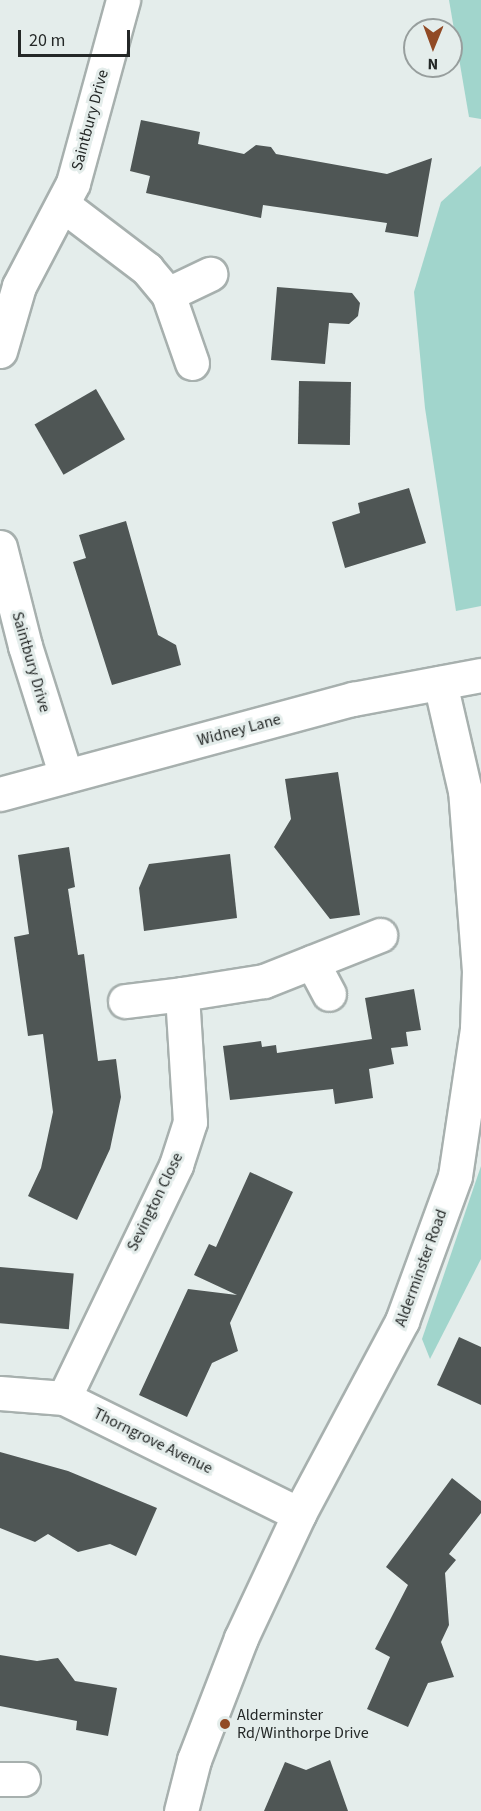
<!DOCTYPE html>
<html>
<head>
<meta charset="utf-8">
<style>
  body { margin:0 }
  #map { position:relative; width:481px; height:1811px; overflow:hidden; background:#e4edeb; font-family:"Source Sans 3",sans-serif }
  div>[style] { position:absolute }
  .green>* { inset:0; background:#a1d5cc }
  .building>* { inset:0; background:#4f5655; transform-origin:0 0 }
  .roads { filter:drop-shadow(2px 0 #a7b0ae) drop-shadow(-2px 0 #a7b0ae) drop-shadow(0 2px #a7b0ae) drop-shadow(0 -2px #a7b0ae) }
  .street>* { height:33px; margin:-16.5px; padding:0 16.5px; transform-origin:16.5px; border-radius:16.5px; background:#fff }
  .secondary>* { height:33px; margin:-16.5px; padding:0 16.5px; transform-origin:16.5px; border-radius:16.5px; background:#fff }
  .dots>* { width:16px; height:16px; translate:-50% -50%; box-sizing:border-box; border:3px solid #e4edeb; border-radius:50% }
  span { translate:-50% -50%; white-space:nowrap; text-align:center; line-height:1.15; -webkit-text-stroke:6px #e4edeb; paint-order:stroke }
  .street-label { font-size:16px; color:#242827 }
  .poi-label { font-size:16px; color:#242827 }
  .left { translate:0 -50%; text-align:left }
  .north { position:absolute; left:403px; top:18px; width:60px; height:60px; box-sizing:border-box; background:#e4edeb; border:2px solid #979e9d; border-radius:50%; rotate:181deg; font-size:16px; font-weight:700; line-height:24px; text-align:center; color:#242827 }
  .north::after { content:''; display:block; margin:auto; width:21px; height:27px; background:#914a25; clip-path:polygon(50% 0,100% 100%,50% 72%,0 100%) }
  .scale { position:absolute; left:18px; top:30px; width:112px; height:27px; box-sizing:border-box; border:3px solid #242827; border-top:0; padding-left:8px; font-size:18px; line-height:21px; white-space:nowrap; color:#242827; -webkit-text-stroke:4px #e4edeb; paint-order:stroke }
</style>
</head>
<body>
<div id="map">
  <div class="green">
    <i style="clip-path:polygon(449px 0,481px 0,481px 119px,469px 117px)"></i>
    <i style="clip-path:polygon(481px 166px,481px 606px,456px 611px,425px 408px,414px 292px,441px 202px)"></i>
    <i style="clip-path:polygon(481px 1166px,481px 1259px,430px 1359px,422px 1339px)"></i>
  </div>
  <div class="building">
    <i style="clip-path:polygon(141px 120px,200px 132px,198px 144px,244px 154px,256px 145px,271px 147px,276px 154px,387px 174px,432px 158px,418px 237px,385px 232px,387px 223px,263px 205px,261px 218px,146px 193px,150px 176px,130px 171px)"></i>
    <i style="clip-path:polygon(277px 287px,352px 293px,360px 303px,358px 316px,349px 324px,329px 323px,325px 364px,271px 360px)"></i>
    <i style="left:299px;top:381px;width:52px;height:63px;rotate:1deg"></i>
    <i style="left:96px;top:389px;width:58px;height:71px;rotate:60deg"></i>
    <i style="clip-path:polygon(409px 488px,426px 543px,345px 568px,332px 522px,360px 513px,358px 503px)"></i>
    <i style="clip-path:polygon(126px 521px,158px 635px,176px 645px,181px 665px,112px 685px,73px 562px,86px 558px,79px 535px)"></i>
    <i style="clip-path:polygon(338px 772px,360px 915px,330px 919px,274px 847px,291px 819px,285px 779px)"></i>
    <i style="clip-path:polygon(69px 847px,75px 887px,68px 889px,78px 955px,84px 954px,98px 1061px,116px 1059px,121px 1097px,110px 1149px,77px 1220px,28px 1196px,41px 1168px,53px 1112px,43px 1034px,28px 1036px,14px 937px,29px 934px,18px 855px)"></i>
    <i style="clip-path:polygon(230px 854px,237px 918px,144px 931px,139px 888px,149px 864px)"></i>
    <i style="clip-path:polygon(414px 989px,421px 1030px,406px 1032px,408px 1046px,391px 1048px,394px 1064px,369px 1069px,373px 1098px,335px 1104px,333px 1089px,230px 1100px,223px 1046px,261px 1041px,262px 1047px,276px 1045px,277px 1053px,372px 1039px,365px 998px)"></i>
    <i style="clip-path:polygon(250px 1172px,293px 1192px,230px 1323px,238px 1351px,212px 1363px,187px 1417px,139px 1395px,188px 1289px,237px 1295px,194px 1275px,209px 1244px,216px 1247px)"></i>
    <i style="left:0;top:1267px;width:74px;height:56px;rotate:5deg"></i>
    <i style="clip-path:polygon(459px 1337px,481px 1347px,481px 1405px,437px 1385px)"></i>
    <i style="clip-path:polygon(0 1452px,68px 1471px,157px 1508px,136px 1556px,110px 1544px,78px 1552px,48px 1534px,35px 1542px,0 1528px)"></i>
    <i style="clip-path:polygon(452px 1478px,481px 1501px,481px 1513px,449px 1554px,456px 1560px,445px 1573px,449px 1625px,441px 1642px,454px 1677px,428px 1683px,408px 1727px,367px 1709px,390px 1657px,375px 1649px,408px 1585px,386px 1567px)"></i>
    <i style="clip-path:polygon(0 1655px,37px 1661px,58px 1658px,75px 1681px,117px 1688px,108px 1736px,76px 1730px,77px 1721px,0 1706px)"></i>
    <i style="clip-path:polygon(330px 1760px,348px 1811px,264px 1811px,285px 1762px,306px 1770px)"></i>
  </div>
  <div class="roads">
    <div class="street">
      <i style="left:63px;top:205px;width:106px;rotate:37.3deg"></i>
      <i style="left:147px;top:269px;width:33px;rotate:50deg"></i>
      <i style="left:168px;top:294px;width:73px;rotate:70.8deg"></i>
      <i style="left:168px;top:294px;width:47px;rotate:-25.5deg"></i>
      <i style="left:0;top:351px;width:68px;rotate:-73.7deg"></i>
      <i style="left:19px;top:286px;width:116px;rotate:-62.3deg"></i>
      <i style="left:73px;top:183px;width:190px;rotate:-74.7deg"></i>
      <i style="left:0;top:547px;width:102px;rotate:75.8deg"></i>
      <i style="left:25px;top:646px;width:136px;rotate:72.5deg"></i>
      <i style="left:312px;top:962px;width:36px;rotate:62deg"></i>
      <i style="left:125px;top:1001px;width:57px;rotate:-7deg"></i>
      <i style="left:0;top:1393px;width:64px;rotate:4.5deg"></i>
      <i style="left:64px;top:1398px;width:262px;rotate:26.3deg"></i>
      <i style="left:64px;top:1398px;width:259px;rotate:-64.3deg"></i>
      <i style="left:176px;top:1165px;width:45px;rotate:-72deg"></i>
      <i style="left:190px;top:1122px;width:128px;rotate:-93.6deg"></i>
      <i style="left:182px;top:994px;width:83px;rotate:-9deg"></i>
      <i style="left:264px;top:981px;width:125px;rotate:-21.6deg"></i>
      <i style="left:0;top:1779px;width:23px"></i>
      <i style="left:181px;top:1811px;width:53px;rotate:-75.7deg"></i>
      <i style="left:194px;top:1760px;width:131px;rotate:-68.9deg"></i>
      <i style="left:241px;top:1638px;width:137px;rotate:-64.9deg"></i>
      <i style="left:299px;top:1514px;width:219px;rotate:-61.9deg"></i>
      <i style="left:402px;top:1321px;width:154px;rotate:-69.9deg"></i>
      <i style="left:455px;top:1176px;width:150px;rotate:-81.5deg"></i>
      <i style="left:477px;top:1028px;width:57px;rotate:-88deg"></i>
      <i style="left:479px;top:971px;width:181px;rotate:-94.4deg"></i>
      <i style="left:465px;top:791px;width:111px;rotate:-103deg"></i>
    </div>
    <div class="secondary">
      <i style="left:0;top:794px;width:366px;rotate:-15.1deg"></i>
      <i style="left:353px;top:699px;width:130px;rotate:-10.6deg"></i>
    </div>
  </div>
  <div class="dots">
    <i style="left:225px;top:1724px;background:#914a25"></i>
  </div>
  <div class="street-label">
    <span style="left:90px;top:120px;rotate:-75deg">Saintbury Drive</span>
    <span style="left:31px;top:662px;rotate:74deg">Saintbury Drive</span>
    <span style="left:239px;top:730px;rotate:-15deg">Widney Lane</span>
    <span style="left:155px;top:1202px;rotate:-64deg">Sevington Close</span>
    <span style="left:421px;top:1268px;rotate:-70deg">Alderminster Road</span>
    <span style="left:153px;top:1441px;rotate:26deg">Thorngrove Avenue</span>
  </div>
  <div class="poi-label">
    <span class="left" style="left:237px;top:1724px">Alderminster<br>Rd/Winthorpe Drive</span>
  </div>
  <div class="north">N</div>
  <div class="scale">20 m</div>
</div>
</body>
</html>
